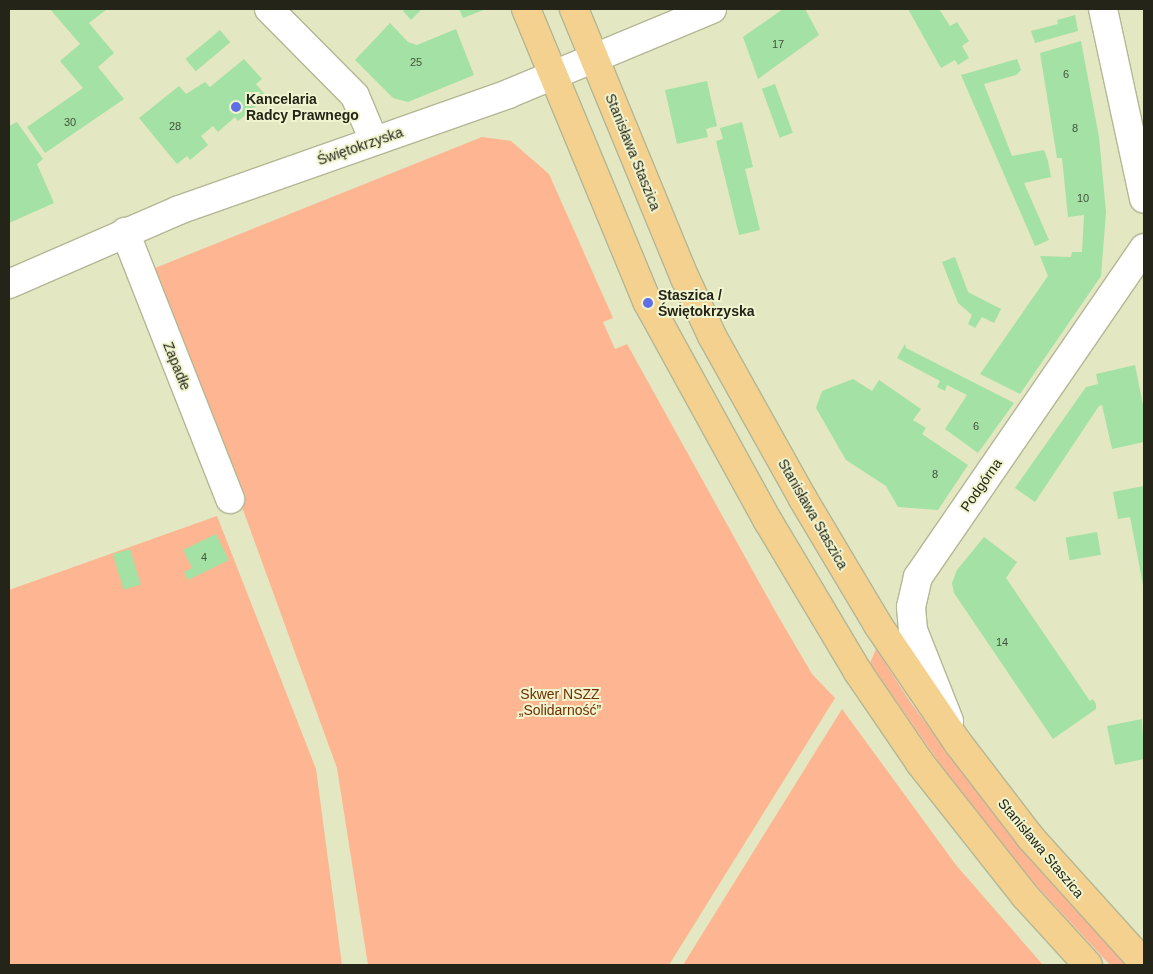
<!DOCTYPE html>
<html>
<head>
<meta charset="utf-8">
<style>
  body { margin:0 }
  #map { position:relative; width:1153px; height:974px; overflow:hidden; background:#e3e7c2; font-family:Helvetica,sans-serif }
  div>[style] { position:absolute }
  .green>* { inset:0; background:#feb591 }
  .building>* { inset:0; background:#a4e1a4; transform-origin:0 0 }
  .roads { filter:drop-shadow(1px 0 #b4b794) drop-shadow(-1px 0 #b4b794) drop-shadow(0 1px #b4b794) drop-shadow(0 -1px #b4b794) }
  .minor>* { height:28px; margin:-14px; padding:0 14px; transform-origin:14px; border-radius:14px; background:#fff }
  .major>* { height:28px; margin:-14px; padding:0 14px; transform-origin:14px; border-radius:14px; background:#f4d18f }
  .dots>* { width:14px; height:14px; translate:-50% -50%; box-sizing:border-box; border:2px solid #f0f4cf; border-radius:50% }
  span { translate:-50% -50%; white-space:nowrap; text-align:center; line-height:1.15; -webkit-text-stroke:4px #f0f4cf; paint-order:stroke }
  .number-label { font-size:11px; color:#44543b }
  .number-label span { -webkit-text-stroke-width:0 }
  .poi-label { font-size:14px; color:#242518; font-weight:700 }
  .left { translate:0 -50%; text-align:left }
  .street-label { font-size:14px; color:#242518 }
  .park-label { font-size:14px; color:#712e01 }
  .frame { position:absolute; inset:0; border:10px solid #242518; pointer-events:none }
</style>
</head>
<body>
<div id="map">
  <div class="green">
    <i style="clip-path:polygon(482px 137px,511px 141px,549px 174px,613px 318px,603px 322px,615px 349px,627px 344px,774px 609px,812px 674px,835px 698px,669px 965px,368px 965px,337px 768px,155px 268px)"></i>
    <i style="clip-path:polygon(217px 516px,316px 769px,342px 965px,9px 965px,9px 590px)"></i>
    <i style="clip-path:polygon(876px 649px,911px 703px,969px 782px,1044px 875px,1127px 965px,1110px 965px,1034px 883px,956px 787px,870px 663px)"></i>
    <i style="clip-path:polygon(842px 709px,956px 865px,1043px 965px,683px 965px)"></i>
  </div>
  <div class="building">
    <i style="clip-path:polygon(50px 9px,107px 9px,89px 23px,114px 53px,98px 67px,124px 99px,45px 153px,27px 127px,83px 88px,60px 61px,80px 44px)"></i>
    <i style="clip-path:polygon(405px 9px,422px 9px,411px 20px,403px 11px)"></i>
    <i style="clip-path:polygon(459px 9px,486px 9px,463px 18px)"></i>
    <i style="clip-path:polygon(783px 9px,805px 9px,819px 35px,758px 79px,743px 37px)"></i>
    <i style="clip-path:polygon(908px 9px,939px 9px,950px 26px,957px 22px,969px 41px,962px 46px,969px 58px,958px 65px,955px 60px,941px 68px)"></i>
    <i style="clip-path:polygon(1075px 15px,1078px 31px,1035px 43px,1031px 31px,1058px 24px,1057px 20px)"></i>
    <i style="clip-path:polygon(390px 23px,408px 42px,417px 45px,456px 29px,474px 75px,408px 102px,393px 98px,355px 60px)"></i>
    <i style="left:220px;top:30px;width:16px;height:45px;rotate:50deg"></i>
    <i style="clip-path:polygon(1081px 41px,1099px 137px,1106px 212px,1101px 276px,1020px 394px,980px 374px,1048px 276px,1040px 256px,1071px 257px,1072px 252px,1082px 252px,1084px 215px,1068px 217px,1062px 158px,1057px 158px,1040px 53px)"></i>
    <i style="clip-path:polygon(244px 59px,262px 79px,256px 84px,267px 97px,238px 121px,235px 117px,218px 132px,213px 126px,201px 136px,208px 145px,190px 160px,187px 156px,177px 164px,139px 118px,179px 86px,186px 94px,205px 82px,210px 87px)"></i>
    <i style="clip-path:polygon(1017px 59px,1021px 70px,1016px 75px,984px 84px,1012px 156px,1044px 150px,1048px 161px,1051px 177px,1024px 183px,1049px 240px,1035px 246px,961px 75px)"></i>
    <i style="clip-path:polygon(707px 81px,717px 126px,706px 129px,708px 137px,677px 144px,665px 90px)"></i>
    <i style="left:775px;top:84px;width:52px;height:14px;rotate:70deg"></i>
    <i style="clip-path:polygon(17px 122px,43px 159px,37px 164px,54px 203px,9px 223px,9px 126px)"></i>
    <i style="clip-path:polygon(742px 122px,753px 167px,745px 169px,760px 230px,739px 235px,716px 141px,723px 139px,720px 128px)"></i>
    <i style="clip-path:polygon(955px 257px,968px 292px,1001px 309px,994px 323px,982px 317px,975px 328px,968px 324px,972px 315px,958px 303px,942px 262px)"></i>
    <i style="clip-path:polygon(905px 344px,906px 348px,1014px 403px,978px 453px,945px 429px,967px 395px,947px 385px,945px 391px,937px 387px,940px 381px,897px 358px)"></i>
    <i style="clip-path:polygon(1135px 365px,1144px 410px,1144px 442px,1112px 449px,1102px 405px,1099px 406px,1035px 502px,1015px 488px,1086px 387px,1098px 384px,1096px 374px)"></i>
    <i style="clip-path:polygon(853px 379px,872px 391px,879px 380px,921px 409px,913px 420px,926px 428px,922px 434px,968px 465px,938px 510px,898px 507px,886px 486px,846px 460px,816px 408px,822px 391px)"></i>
    <i style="clip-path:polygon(1144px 486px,1144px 585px,1143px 585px,1130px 517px,1118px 519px,1113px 492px)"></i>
    <i style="left:1097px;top:532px;width:23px;height:32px;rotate:80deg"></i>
    <i style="clip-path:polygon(216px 534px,229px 560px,188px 580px,184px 572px,192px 568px,183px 550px)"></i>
    <i style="clip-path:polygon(984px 537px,1017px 562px,1006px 578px,1090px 701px,1093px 699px,1096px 704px,1096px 709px,1053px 739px,954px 593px,952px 583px,957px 570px)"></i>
    <i style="left:130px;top:549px;width:37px;height:18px;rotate:73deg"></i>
    <i style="clip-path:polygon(1142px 719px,1144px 759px,1115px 765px,1107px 726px)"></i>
  </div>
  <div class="roads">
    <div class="minor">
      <i style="left:269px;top:9px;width:122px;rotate:45.3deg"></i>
      <i style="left:355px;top:96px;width:49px;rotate:67.1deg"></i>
      <i style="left:1103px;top:9px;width:194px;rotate:77.8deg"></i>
      <i style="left:125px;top:232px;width:287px;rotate:68.5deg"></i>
      <i style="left:9px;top:284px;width:185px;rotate:-23.5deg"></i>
      <i style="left:179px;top:210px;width:349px;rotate:-19.4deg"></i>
      <i style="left:508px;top:94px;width:221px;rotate:-22.6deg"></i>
      <i style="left:949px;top:721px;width:98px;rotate:-111.6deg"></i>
      <i style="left:913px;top:630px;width:23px;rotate:-95deg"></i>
      <i style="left:911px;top:607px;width:31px;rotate:-77deg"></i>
      <i style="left:918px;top:577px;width:399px;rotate:-55.5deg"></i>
    </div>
    <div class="major">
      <i style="left:526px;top:9px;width:318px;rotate:67.5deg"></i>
      <i style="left:648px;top:303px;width:249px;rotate:61.2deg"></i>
      <i style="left:768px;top:521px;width:176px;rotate:59.2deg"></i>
      <i style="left:858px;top:672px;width:110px;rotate:55.7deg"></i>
      <i style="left:920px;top:763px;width:169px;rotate:51.7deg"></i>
      <i style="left:1025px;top:896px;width:93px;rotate:47.6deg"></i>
      <i style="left:574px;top:9px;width:291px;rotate:67.6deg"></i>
      <i style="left:685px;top:278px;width:64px;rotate:65deg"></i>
      <i style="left:712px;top:336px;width:187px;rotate:60.8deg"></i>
      <i style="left:803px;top:499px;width:147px;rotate:59.2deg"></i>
      <i style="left:878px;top:625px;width:143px;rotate:55.9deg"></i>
      <i style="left:958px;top:743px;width:118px;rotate:52.5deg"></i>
      <i style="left:1030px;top:837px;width:170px;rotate:47.9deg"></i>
    </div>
  </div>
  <div class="dots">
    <i style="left:236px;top:107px;background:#606fe7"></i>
    <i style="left:648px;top:303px;background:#606fe7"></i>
  </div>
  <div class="number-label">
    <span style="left:778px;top:44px">17</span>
    <span style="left:416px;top:62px">25</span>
    <span style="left:1066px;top:74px">6</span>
    <span style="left:70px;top:122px">30</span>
    <span style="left:175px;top:126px">28</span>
    <span style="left:1075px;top:128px">8</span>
    <span style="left:1083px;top:198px">10</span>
    <span style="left:976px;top:426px">6</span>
    <span style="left:935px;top:474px">8</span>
    <span style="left:204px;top:557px">4</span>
    <span style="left:1002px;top:642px">14</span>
  </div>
  <div class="poi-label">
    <span class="left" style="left:246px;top:107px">Kancelaria<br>Radcy Prawnego</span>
    <span class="left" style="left:658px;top:303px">Staszica /<br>Świętokrzyska</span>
  </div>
  <div class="street-label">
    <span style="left:360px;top:146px;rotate:-19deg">Świętokrzyska</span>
    <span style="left:633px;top:152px;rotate:68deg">Stanisława Staszica</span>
    <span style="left:177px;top:366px;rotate:68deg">Zapadłe</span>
    <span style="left:981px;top:485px;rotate:-55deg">Podgórna</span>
    <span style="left:813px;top:514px;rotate:60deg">Stanisława Staszica</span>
    <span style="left:1041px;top:848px;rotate:50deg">Stanisława Staszica</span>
  </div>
  <div class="park-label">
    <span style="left:560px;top:702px">Skwer NSZZ<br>„Solidarność”</span>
  </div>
  <div class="frame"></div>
</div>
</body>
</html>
